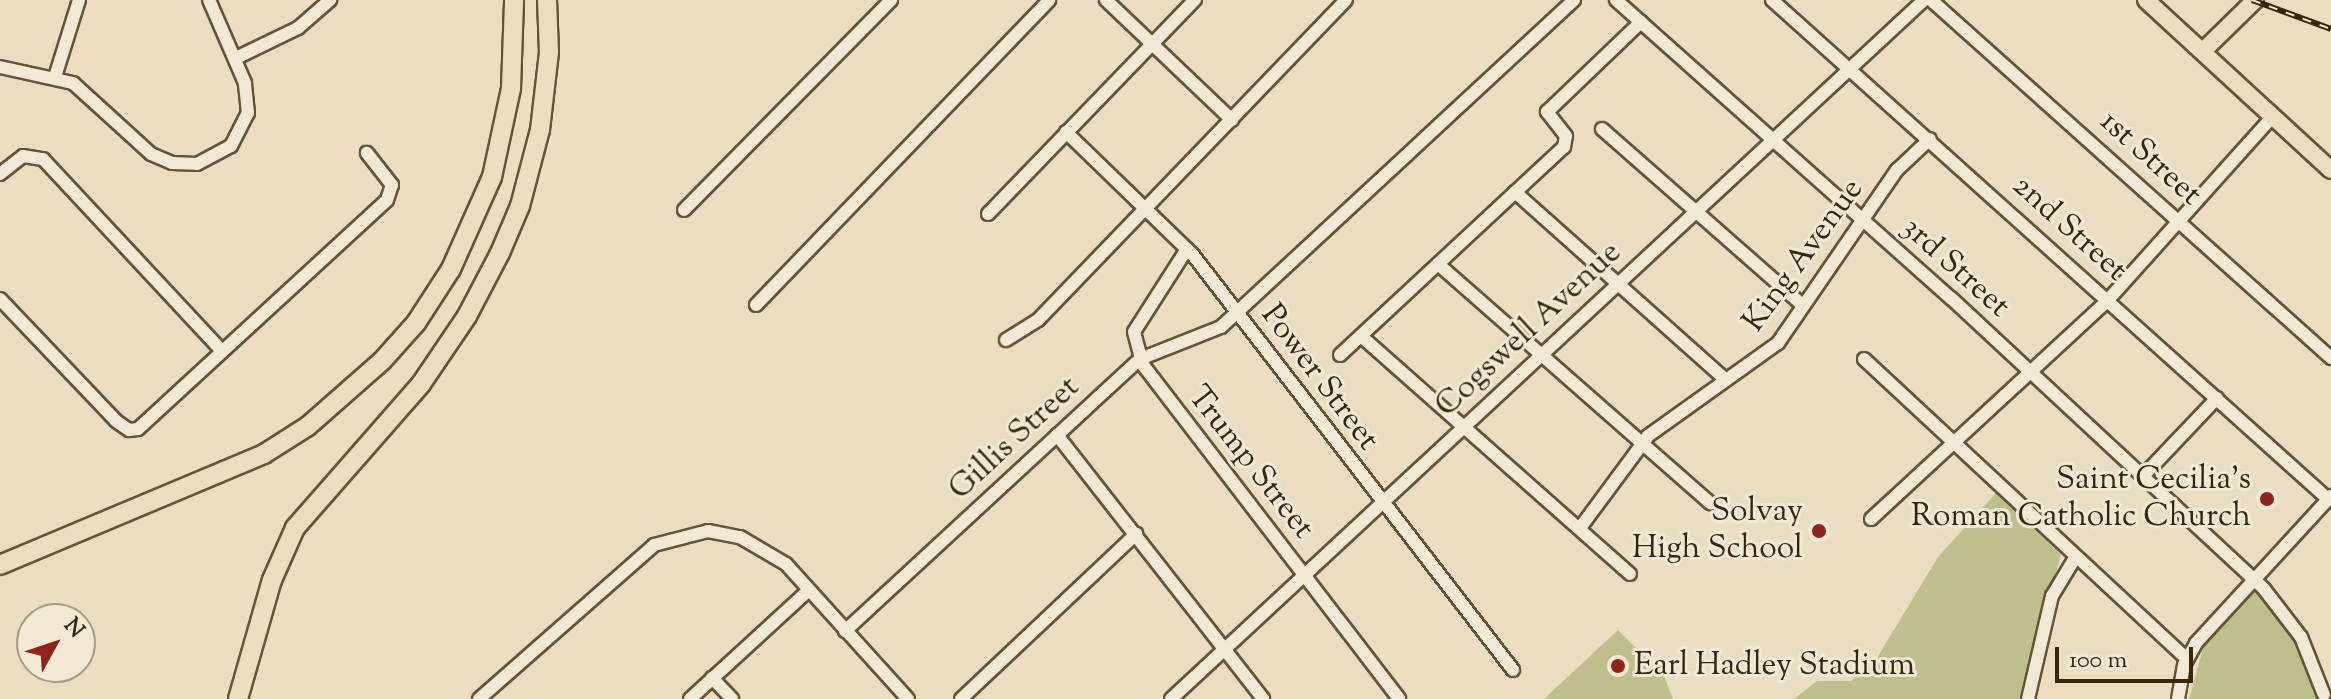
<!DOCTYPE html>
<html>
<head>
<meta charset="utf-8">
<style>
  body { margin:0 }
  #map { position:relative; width:2331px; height:699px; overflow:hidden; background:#eaddc0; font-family:"Sorts Mill Goudy",serif }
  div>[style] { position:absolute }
  .green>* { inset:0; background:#bfbf8d }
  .roads { filter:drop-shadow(2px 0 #655335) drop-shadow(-2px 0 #655335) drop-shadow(0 2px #655335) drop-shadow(0 -2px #655335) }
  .minor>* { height:12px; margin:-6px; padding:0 6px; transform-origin:6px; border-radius:6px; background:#f1e9d6 }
  .major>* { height:16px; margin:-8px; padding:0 8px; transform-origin:8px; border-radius:8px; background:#eaddc0 }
  .highway>* { height:18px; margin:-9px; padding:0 9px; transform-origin:9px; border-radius:9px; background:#eaddc0 }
  .rail>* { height:6px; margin-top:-3px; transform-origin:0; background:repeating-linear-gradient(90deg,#f1e9d6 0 9px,#392507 0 18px); box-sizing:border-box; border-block:2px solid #392507 }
  .dots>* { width:22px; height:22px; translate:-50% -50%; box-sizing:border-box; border:4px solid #f1e9d6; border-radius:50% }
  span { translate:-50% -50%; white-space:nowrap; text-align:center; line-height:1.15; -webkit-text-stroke:6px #f1e9d6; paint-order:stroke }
  .street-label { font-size:32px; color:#392507 }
  .poi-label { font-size:32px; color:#392507 }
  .right { translate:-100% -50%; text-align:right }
  .left { translate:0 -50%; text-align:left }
  .north { position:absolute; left:16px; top:603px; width:80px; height:80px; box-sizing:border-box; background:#f1e9d6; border:2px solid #a79b83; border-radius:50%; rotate:50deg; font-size:22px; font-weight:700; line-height:32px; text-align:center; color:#392507 }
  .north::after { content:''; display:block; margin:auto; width:28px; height:36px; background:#8f2418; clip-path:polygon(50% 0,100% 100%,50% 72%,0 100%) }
  .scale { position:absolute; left:2055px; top:647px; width:138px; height:36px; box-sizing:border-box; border:4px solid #392507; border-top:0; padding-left:10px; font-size:24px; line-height:28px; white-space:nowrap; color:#392507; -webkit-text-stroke:6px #f1e9d6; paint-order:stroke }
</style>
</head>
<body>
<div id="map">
  <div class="green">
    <i style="clip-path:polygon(1996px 493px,2061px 555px,2020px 699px,1794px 699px,1817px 681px,1851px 681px,1877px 658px,1938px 557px)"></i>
    <i style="clip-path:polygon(2253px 589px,2293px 633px,2319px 699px,2189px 699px,2204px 645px)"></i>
    <i style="clip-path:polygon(1618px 630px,1664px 676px,1673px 699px,1544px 699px)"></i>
  </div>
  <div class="roads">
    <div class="minor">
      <i style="left:1106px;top:0;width:174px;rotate:43.6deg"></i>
      <i style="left:1616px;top:0;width:448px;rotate:41.7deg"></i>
      <i style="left:1951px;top:298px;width:427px;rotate:42.9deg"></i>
      <i style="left:2264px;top:589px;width:61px;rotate:52.4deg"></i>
      <i style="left:2301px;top:637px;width:62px;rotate:68.4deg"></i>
      <i style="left:1772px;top:0;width:747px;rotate:41.91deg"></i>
      <i style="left:1931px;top:0;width:537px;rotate:41.83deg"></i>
      <i style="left:236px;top:58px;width:69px;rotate:-25.8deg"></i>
      <i style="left:298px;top:28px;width:43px;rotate:-41.2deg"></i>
      <i style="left:0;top:67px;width:75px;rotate:12.4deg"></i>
      <i style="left:73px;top:83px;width:105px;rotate:42.3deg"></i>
      <i style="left:151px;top:154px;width:23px;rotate:23deg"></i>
      <i style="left:172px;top:163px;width:25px;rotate:2deg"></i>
      <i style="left:197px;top:164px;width:38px;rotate:-28deg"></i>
      <i style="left:231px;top:146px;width:37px;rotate:-63deg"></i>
      <i style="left:248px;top:113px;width:30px;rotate:-96deg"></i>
      <i style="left:245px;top:83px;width:90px;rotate:-113.4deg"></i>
      <i style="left:55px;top:77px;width:81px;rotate:-72.7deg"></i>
      <i style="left:1602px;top:129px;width:266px;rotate:41.3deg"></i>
      <i style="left:1066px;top:132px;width:177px;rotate:44.1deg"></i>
      <i style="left:1193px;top:255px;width:524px;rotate:52.36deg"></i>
      <i style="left:0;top:174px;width:29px;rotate:-38deg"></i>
      <i style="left:23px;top:156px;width:20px;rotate:9deg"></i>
      <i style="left:43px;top:159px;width:262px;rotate:47deg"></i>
      <i style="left:1515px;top:192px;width:281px;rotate:41.7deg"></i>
      <i style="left:684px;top:210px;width:295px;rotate:-45.4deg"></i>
      <i style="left:988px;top:214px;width:298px;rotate:-46deg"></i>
      <i style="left:1187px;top:249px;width:98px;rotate:122.6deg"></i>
      <i style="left:1134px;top:332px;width:34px;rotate:75deg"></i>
      <i style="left:1143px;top:365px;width:421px;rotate:52.5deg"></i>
      <i style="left:1438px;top:264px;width:363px;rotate:41.3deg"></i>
      <i style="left:0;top:299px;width:168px;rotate:46.4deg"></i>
      <i style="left:116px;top:421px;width:16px;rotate:35deg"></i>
      <i style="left:129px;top:430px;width:9px;rotate:-6deg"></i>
      <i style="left:138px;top:429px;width:338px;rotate:-42.6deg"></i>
      <i style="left:387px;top:200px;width:16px;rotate:-72deg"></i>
      <i style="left:392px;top:185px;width:41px;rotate:-128deg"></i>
      <i style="left:756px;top:305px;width:423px;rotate:-46.1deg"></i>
      <i style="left:1361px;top:336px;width:359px;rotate:41.5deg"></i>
      <i style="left:1006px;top:340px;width:38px;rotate:-32deg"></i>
      <i style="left:1038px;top:320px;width:444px;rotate:-46.1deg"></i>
      <i style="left:1340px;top:355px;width:306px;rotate:-42.9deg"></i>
      <i style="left:1564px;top:147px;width:11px;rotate:-80deg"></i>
      <i style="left:1566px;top:136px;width:31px;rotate:-128deg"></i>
      <i style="left:1547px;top:112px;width:130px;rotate:-43.8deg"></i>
      <i style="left:1864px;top:359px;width:441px;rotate:42.9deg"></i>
      <i style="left:1057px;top:435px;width:335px;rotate:52deg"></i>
      <i style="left:2144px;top:475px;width:106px;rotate:-46.5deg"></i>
      <i style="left:1871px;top:519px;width:323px;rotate:-42.7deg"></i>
      <i style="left:2108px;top:300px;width:247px;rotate:-48.1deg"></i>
      <i style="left:1580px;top:528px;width:114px;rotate:-53.5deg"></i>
      <i style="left:1648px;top:436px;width:160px;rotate:-35.6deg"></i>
      <i style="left:1778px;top:343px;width:210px;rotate:-55.5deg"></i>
      <i style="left:1897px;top:170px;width:45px;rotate:-43.2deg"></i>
      <i style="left:845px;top:631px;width:401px;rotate:-42.7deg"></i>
      <i style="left:1140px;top:359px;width:87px;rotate:-21.6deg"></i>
      <i style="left:1221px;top:327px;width:481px;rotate:-42.8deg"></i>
      <i style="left:712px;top:678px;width:29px;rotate:46deg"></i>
      <i style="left:479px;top:699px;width:233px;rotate:-41.3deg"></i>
      <i style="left:654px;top:545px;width:56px;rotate:-14.5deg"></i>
      <i style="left:708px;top:531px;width:33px;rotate:11deg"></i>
      <i style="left:740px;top:537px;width:53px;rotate:30.4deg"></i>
      <i style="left:786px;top:564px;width:182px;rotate:47.9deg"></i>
      <i style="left:690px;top:699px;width:160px;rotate:-42.5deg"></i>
      <i style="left:961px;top:699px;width:241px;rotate:-43.3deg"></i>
      <i style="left:1171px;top:699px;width:1027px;rotate:-42.87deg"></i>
      <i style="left:2028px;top:699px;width:106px;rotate:-76.9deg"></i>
      <i style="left:2052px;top:596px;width:44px;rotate:-58.8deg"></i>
      <i style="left:2178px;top:699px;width:35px;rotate:-80deg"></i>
      <i style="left:2184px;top:665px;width:25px;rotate:-61deg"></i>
      <i style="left:2196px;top:643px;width:200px;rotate:-47.4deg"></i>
    </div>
    <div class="major">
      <i style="left:2146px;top:0;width:251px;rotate:42.6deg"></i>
      <i style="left:2203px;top:51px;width:73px;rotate:-44.4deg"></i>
    </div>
    <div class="highway">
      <i style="left:0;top:565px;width:286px;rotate:-22.8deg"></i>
      <i style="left:264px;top:454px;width:52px;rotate:-32.5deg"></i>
      <i style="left:308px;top:426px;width:98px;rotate:-41.3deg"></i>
      <i style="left:382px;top:361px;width:51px;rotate:-48.2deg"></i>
      <i style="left:416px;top:323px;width:64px;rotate:-57.1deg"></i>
      <i style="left:451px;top:269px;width:101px;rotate:-66deg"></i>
      <i style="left:492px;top:177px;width:91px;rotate:-77.9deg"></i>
      <i style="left:511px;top:88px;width:88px;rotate:-88deg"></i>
      <i style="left:238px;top:699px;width:124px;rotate:-74.1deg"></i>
      <i style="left:272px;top:580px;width:57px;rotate:-66.1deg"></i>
      <i style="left:295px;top:528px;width:191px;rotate:-48.8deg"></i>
      <i style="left:421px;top:384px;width:82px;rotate:-55.9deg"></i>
      <i style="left:467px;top:316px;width:71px;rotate:-62.4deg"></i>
      <i style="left:500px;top:253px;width:51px;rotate:-66.9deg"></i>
      <i style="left:520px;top:206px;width:79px;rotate:-75.3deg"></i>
      <i style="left:540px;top:130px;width:79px;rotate:-83.4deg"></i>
      <i style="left:549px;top:52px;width:52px;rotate:-92.2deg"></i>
    </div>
  </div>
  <div class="rail">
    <i style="left:2252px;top:0;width:84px;rotate:20.2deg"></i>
  </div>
  <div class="dots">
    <i style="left:2267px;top:499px;background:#8f2418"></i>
    <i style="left:1819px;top:531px;background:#8f2418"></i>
    <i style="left:1618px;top:666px;background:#8f2418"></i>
  </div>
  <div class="street-label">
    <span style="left:2150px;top:159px;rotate:42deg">1st Street</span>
    <span style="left:2069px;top:229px;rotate:42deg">2nd Street</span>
    <span style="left:1804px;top:256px;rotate:-54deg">King Avenue</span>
    <span style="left:1955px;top:268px;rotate:42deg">3rd Street</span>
    <span style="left:1529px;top:330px;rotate:-43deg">Cogswell Avenue</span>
    <span style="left:1319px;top:378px;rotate:53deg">Power Street</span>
    <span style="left:1015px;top:439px;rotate:-43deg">Gillis Street</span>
    <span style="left:1250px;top:463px;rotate:52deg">Trump Street</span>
  </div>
  <div class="poi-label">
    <span class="right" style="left:2251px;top:499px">Saint Cecilia's<br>Roman Catholic Church</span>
    <span class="right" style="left:1803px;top:531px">Solvay<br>High School</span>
    <span class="left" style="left:1634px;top:666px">Earl Hadley Stadium</span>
  </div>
  <div class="north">N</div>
  <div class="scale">100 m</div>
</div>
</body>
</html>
